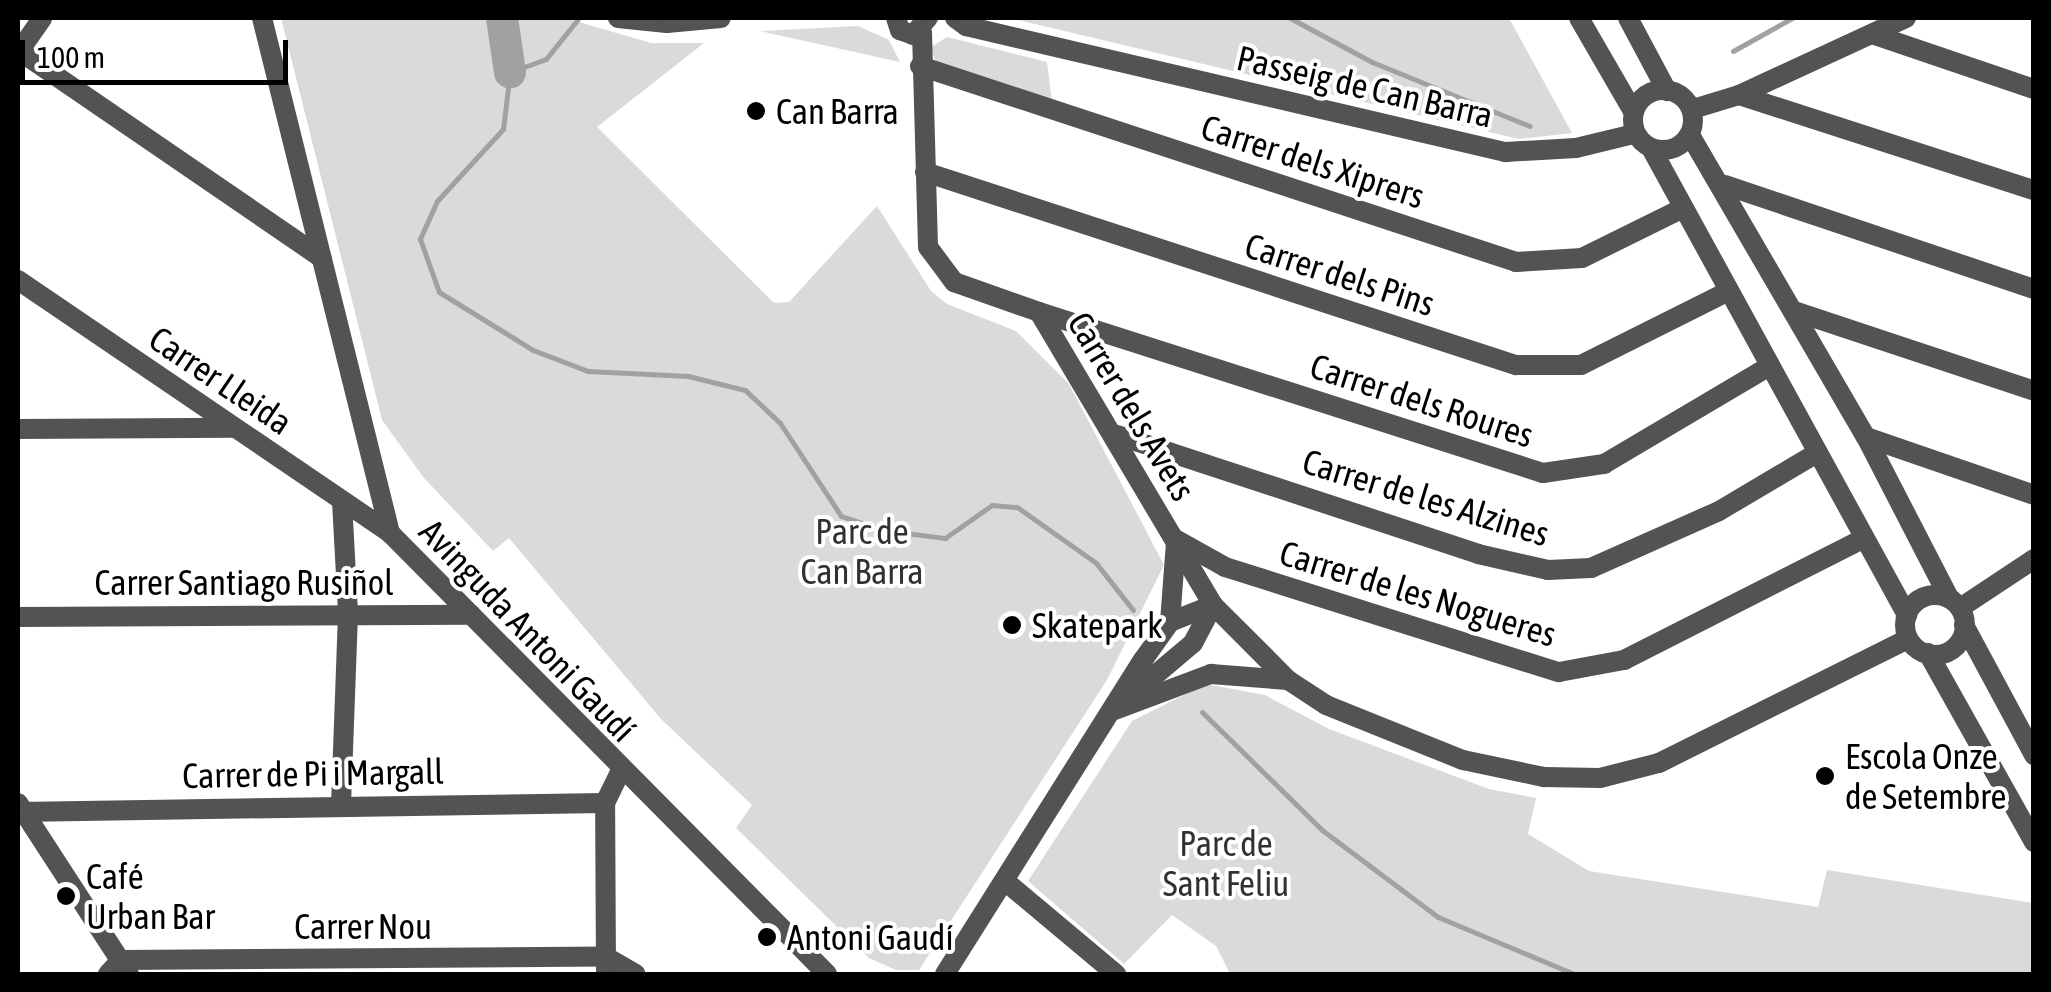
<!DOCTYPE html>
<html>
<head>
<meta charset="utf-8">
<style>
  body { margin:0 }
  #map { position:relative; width:2051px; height:992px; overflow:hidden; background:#fff; font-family:"Asap Condensed",sans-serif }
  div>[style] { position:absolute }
  .green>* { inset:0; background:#dadada }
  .stream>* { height:5px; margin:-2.5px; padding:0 2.5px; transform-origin:2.5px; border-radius:2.5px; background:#a1a1a1 }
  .river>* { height:32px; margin:-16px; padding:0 16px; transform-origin:16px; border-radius:16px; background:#a1a1a1 }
  .minor>* { height:20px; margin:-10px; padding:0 10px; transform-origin:10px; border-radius:10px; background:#535353 }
  .minor>.ring { margin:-10px; padding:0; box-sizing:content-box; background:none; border:20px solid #535353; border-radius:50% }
  .dots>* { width:28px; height:28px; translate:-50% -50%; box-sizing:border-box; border:5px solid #fff; border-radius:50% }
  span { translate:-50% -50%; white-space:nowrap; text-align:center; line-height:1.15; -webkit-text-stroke:8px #fff; paint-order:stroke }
  .street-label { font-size:35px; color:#000 }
  .poi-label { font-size:35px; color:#000 }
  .left { translate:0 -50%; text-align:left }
  .park-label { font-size:35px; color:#313131 }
  .frame { position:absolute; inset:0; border:20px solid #000; pointer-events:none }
  .scale { position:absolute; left:20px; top:40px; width:268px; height:45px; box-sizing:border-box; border:5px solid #000; border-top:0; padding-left:12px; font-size:30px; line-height:35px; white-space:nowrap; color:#000; -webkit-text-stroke:8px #fff; paint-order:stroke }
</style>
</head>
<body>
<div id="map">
  <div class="green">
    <i style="clip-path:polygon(281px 18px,565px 18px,651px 43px,704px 43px,597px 127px,774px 303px,789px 302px,877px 206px,931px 291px,947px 304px,1016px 331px,1069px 384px,1164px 565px,1107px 680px,919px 970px,896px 970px,869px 958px,736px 828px,752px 805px,661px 719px,509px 538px,493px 551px,424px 478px,382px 420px)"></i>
    <i style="clip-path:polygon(1010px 18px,1509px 18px,1572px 133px,1519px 139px)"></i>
    <i style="clip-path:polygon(858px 26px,889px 40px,900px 62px,760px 31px)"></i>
    <i style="clip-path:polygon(947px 37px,1047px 62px,1052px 102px,936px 64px,931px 47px)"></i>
    <i style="clip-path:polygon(1206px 684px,1265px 695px,1329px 729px,1489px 789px,1536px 798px,1528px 834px,1589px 871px,1818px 907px,1827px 870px,2033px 903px,2033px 974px,1230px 974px,1216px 946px,1172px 915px,1124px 964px,1028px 881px,1132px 721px)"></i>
  </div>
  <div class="stream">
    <i style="left:1290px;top:18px;width:93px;rotate:28.2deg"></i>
    <i style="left:1372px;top:62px;width:170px;rotate:22.1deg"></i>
    <i style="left:578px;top:19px;width:51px;rotate:128.7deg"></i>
    <i style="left:546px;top:59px;width:38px;rotate:160deg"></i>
    <i style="left:510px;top:72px;width:57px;rotate:97deg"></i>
    <i style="left:503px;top:129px;width:98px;rotate:132.5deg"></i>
    <i style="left:437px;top:201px;width:42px;rotate:114.1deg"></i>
    <i style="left:420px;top:239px;width:56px;rotate:70.3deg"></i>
    <i style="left:439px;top:292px;width:110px;rotate:31.7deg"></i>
    <i style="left:533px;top:350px;width:59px;rotate:20.9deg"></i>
    <i style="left:588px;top:371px;width:100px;rotate:2.9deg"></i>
    <i style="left:688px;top:376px;width:59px;rotate:13.8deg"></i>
    <i style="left:745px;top:390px;width:48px;rotate:43.3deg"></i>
    <i style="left:780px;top:423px;width:111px;rotate:56.7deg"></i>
    <i style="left:841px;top:516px;width:44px;rotate:18.4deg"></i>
    <i style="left:883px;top:530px;width:63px;rotate:7.4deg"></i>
    <i style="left:945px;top:538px;width:57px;rotate:-35.1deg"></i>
    <i style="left:992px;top:505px;width:25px;rotate:5deg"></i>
    <i style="left:1017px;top:507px;width:97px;rotate:35.3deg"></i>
    <i style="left:1096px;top:563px;width:60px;rotate:51.8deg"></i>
    <i style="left:1733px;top:51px;width:68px;rotate:-29.2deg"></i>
    <i style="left:1202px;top:712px;width:168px;rotate:44.5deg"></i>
    <i style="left:1322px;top:830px;width:145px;rotate:36.9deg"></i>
    <i style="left:1438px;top:917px;width:147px;rotate:22.7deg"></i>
  </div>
  <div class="river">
    <i style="left:502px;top:18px;width:55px;rotate:81.6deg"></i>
  </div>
  <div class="minor">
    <i style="left:262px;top:18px;width:531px;rotate:76.04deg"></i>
    <i style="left:390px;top:533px;width:621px;rotate:45.26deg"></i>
    <i style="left:618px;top:18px;width:49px;rotate:5.8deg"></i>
    <i style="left:667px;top:23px;width:54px;rotate:-5.3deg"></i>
    <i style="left:896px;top:18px;width:13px;rotate:72deg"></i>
    <i style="left:900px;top:30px;width:14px;rotate:21deg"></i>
    <i style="left:913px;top:35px;width:23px;rotate:-49deg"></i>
    <i style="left:955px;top:18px;width:14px;rotate:36deg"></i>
    <i style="left:966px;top:26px;width:554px;rotate:13.16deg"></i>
    <i style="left:1505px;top:152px;width:71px;rotate:-3.2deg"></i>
    <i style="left:1576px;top:148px;width:60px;rotate:-13.6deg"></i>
    <i style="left:1579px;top:18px;width:108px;rotate:59.9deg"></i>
    <i style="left:1628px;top:18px;width:83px;rotate:61.9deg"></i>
    <i style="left:922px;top:32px;width:215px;rotate:88.4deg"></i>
    <i style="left:928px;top:247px;width:44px;rotate:53.4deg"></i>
    <i style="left:954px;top:282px;width:90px;rotate:19.4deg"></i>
    <i style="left:1039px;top:312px;width:341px;rotate:59.3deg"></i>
    <i style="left:1213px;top:605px;width:106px;rotate:45deg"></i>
    <i style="left:1288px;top:680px;width:45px;rotate:33.3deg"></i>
    <i style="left:1326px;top:705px;width:148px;rotate:21.9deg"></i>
    <i style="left:1463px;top:760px;width:83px;rotate:11.9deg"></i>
    <i style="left:1544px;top:777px;width:56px;rotate:1deg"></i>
    <i style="left:1600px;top:778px;width:61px;rotate:-14.3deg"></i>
    <i style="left:1659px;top:763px;width:278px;rotate:-26.5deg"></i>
    <i style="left:1872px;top:34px;width:171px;rotate:18.8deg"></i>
    <i style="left:18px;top:50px;width:368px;rotate:34.4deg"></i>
    <i style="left:20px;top:50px;width:39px;rotate:-55deg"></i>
    <i style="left:920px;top:66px;width:627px;rotate:18.2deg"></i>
    <i style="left:1516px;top:262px;width:66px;rotate:-3.5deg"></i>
    <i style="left:1582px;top:258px;width:110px;rotate:-26.3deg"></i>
    <i class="ring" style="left:1633px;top:90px;width:40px;height:40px"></i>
    <i style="left:1739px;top:95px;width:310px;rotate:17.9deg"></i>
    <i style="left:1693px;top:109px;width:48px;rotate:-16.9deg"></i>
    <i style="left:1739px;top:95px;width:184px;rotate:-24.8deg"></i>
    <i style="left:1690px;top:135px;width:350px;rotate:59.8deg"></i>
    <i style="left:1866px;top:437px;width:181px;rotate:62.7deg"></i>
    <i style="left:1651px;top:148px;width:533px;rotate:61.27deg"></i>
    <i style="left:925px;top:172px;width:622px;rotate:18.09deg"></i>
    <i style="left:1516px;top:365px;width:65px"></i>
    <i style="left:1581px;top:365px;width:165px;rotate:-26.6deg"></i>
    <i style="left:1725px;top:185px;width:326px;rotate:18.6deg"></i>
    <i style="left:18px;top:280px;width:450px;rotate:34.2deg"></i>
    <i style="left:1794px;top:311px;width:253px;rotate:18.4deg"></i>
    <i style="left:1039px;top:312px;width:529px;rotate:17.72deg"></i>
    <i style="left:1543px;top:473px;width:62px;rotate:-8.4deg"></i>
    <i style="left:1604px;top:464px;width:193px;rotate:-30.6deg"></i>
    <i style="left:18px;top:429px;width:216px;rotate:-0.3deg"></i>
    <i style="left:1117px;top:435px;width:380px;rotate:18.2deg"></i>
    <i style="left:1478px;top:554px;width:72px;rotate:12.9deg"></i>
    <i style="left:1548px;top:570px;width:43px;rotate:-2.7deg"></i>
    <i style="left:1591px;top:568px;width:140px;rotate:-24deg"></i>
    <i style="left:1719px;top:511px;width:114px;rotate:-30.6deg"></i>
    <i style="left:1866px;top:437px;width:178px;rotate:19deg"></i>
    <i style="left:1175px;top:539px;width:57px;rotate:29.2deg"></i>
    <i style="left:1225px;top:567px;width:350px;rotate:17.5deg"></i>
    <i style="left:1559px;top:672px;width:66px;rotate:-10.5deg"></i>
    <i style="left:1624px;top:660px;width:269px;rotate:-26.9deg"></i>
    <i class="ring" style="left:1905px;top:595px;width:40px;height:40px"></i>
    <i style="left:1960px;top:608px;width:89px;rotate:-33.5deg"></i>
    <i style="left:18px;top:617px;width:453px;rotate:-0.3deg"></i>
    <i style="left:1170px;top:622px;width:79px;rotate:-85.7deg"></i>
    <i style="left:1964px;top:625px;width:148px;rotate:61.7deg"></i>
    <i style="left:1928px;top:653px;width:217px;rotate:60.7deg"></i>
    <i style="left:1128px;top:698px;width:85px;rotate:-40.2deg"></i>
    <i style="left:1193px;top:643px;width:43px;rotate:-62.2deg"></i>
    <i style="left:1115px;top:710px;width:103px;rotate:-20.6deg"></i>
    <i style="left:1211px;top:674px;width:77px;rotate:4.5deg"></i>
    <i style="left:18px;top:803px;width:204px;rotate:57deg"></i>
    <i style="left:341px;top:805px;width:193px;rotate:-87.9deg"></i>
    <i style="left:348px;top:612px;width:110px;rotate:-93.1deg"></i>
    <i style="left:18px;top:812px;width:587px;rotate:-0.88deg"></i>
    <i style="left:1005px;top:881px;width:145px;rotate:40deg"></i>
    <i style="left:108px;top:974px;width:19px;rotate:-47deg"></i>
    <i style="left:121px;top:960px;width:485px;rotate:-0.4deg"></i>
    <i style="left:606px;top:957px;width:34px;rotate:30deg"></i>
    <i style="left:606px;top:974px;width:171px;rotate:-90.3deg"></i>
    <i style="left:605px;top:803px;width:34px;rotate:-64deg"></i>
    <i style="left:945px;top:974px;width:371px;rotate:-57.8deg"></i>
    <i style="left:1143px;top:660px;width:47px;rotate:-54.6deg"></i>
    <i style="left:1170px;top:622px;width:46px;rotate:-21.6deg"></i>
  </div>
  <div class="dots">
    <i style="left:756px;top:111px;background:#000"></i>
    <i style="left:1012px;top:625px;background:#000"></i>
    <i style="left:1825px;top:776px;background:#000"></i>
    <i style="left:66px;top:896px;background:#000"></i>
    <i style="left:767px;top:937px;background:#000"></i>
  </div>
  <div class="street-label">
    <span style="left:1365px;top:86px;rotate:13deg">Passeig de Can Barra</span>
    <span style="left:1313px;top:161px;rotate:18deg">Carrer dels Xiprers</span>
    <span style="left:1340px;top:274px;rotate:18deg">Carrer dels Pins</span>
    <span style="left:221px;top:380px;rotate:34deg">Carrer Lleida</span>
    <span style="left:1422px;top:400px;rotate:18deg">Carrer dels Roures</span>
    <span style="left:1132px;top:406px;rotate:59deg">Carrer dels Avets</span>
    <span style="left:1426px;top:497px;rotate:17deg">Carrer de les Alzines</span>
    <span style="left:244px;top:582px">Carrer Santiago Rusiñol</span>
    <span style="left:1418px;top:593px;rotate:17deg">Carrer de les Nogueres</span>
    <span style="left:528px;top:630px;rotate:46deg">Avinguda Antoni Gaudí</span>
    <span style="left:313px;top:773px;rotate:-1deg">Carrer de Pi i Margall</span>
    <span style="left:363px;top:926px">Carrer Nou</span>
  </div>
  <div class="poi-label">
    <span class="left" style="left:776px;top:111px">Can Barra</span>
    <span class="left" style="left:1032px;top:625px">Skatepark</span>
    <span class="left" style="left:1845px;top:776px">Escola Onze<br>de Setembre</span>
    <span class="left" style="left:86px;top:896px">Café<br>Urban Bar</span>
    <span class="left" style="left:787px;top:937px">Antoni Gaudí</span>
  </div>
  <div class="park-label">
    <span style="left:862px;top:551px">Parc de<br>Can Barra</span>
    <span style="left:1226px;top:863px">Parc de<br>Sant Feliu</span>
  </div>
  <div class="frame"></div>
  <div class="scale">100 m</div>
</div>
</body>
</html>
